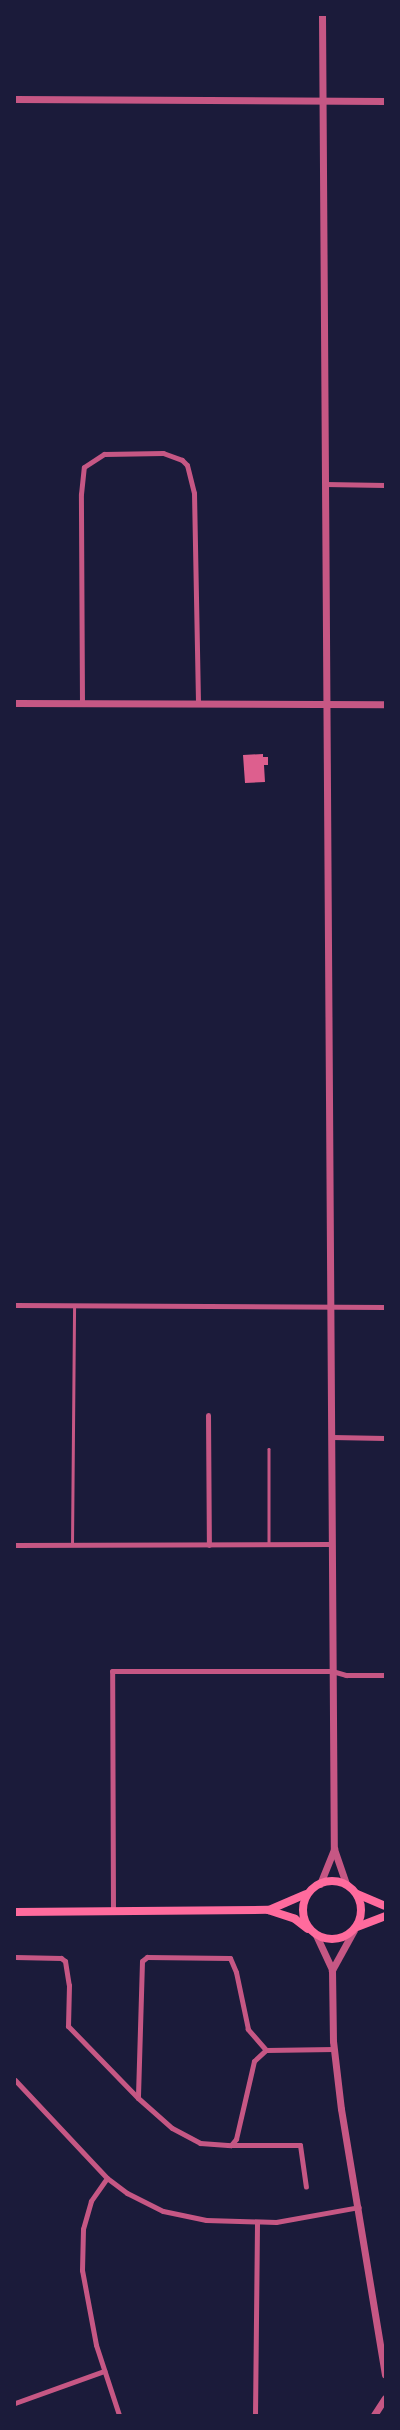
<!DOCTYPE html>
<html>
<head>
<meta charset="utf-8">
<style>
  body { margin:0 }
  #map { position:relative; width:400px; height:2430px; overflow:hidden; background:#1b1b3a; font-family:Commissioner,sans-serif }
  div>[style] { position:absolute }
  .building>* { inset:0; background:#dd5f8e }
  .service>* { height:2.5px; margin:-1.25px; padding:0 1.25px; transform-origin:1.25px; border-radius:1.25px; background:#c65784 }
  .minor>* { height:5px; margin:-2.5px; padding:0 2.5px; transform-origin:2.5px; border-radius:2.5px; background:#c65784 }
  .tertiary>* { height:7px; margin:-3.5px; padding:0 3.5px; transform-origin:3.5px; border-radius:3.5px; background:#c65784 }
  .secondary>* { height:8px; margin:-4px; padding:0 4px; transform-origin:4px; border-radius:4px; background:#ff6b9d }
  .secondary>.ring { margin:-4px; padding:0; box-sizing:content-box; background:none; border:8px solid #ff6b9d; border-radius:50% }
  span { translate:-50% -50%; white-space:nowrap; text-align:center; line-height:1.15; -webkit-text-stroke:5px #1b1b3a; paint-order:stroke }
  .frame { position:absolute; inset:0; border:16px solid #1b1b3a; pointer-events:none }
</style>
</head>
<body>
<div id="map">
  <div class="building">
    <i style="clip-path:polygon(263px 754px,263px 757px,268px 757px,268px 765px,264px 765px,265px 782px,245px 783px,243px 755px)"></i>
  </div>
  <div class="service">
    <i style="left:269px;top:1449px;width:94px;rotate:90deg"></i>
    <i style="left:72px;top:1545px;width:239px;rotate:-89.5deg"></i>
  </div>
  <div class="minor">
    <i style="left:325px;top:484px;width:60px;rotate:1deg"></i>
    <i style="left:82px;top:703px;width:209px;rotate:-90.3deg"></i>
    <i style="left:81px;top:494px;width:27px;rotate:-84deg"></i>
    <i style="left:84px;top:467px;width:24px;rotate:-33deg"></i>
    <i style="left:104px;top:454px;width:59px;rotate:-1deg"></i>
    <i style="left:163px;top:453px;width:20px;rotate:20deg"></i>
    <i style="left:182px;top:460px;width:7px;rotate:45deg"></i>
    <i style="left:187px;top:465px;width:29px;rotate:76deg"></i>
    <i style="left:194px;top:493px;width:211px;rotate:88.9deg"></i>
    <i style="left:15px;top:1305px;width:370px;rotate:0.3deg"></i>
    <i style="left:208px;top:1415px;width:130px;rotate:89.6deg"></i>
    <i style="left:332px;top:1437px;width:53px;rotate:1.1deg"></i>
    <i style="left:15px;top:1545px;width:315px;rotate:-0.2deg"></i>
    <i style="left:113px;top:1912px;width:241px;rotate:-90.2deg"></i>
    <i style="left:112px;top:1671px;width:220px"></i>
    <i style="left:332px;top:1671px;width:15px;rotate:16deg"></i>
    <i style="left:346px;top:1675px;width:39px"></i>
    <i style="left:15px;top:1957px;width:46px;rotate:1.2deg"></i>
    <i style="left:61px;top:1958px;width:5px;rotate:37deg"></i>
    <i style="left:65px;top:1961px;width:24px;rotate:81deg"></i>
    <i style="left:69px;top:1985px;width:41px;rotate:91.4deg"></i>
    <i style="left:68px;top:2026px;width:100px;rotate:45.8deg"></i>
    <i style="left:266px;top:2050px;width:28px;rotate:-131deg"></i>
    <i style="left:248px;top:2029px;width:58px;rotate:-101.9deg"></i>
    <i style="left:236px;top:1972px;width:15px;rotate:-113deg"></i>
    <i style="left:230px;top:1958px;width:83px;rotate:-179.3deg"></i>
    <i style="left:147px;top:1957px;width:6px;rotate:141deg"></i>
    <i style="left:142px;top:1961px;width:137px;rotate:91.7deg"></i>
    <i style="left:138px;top:2098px;width:45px;rotate:41.4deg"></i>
    <i style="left:172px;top:2128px;width:32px;rotate:28deg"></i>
    <i style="left:200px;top:2143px;width:31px;rotate:4deg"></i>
    <i style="left:231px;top:2145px;width:8px;rotate:-50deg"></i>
    <i style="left:236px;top:2139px;width:80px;rotate:-77deg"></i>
    <i style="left:254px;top:2061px;width:16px;rotate:-43deg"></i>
    <i style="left:266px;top:2050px;width:68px;rotate:-0.8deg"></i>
    <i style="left:15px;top:2080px;width:134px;rotate:46.8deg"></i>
    <i style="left:107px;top:2178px;width:25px;rotate:37deg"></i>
    <i style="left:127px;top:2193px;width:40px;rotate:26.6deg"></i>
    <i style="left:163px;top:2211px;width:44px;rotate:11.8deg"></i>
    <i style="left:206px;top:2220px;width:70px;rotate:1.6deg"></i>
    <i style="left:276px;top:2222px;width:84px;rotate:-10.2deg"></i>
    <i style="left:231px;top:2145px;width:69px"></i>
    <i style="left:300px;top:2145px;width:42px;rotate:81.9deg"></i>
    <i style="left:107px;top:2178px;width:28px;rotate:125deg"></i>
    <i style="left:91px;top:2201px;width:29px;rotate:106deg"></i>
    <i style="left:83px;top:2229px;width:41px;rotate:91.4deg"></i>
    <i style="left:82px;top:2270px;width:76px;rotate:79.4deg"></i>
    <i style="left:96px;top:2345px;width:74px;rotate:71.8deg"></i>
    <i style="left:15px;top:2403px;width:95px;rotate:-19.8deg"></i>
    <i style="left:255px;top:2415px;width:193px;rotate:-89.4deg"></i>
  </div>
  <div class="tertiary">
    <i style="left:322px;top:15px;width:1834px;rotate:89.63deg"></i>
    <i style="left:334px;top:1849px;width:37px;rotate:71deg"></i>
    <i style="left:15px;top:99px;width:370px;rotate:0.3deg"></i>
    <i style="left:15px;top:703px;width:370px;rotate:0.2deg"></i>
    <i style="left:320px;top:1884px;width:38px;rotate:-68deg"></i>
    <i style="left:354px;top:1930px;width:46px;rotate:118.8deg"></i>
    <i style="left:332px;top:1970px;width:71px;rotate:89.2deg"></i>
    <i style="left:333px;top:2041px;width:68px;rotate:83.3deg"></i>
    <i style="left:341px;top:2109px;width:269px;rotate:80.6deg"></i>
    <i style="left:316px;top:1935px;width:38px;rotate:65deg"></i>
    <i style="left:374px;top:2415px;width:20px;rotate:-57deg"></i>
  </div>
  <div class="secondary">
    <i class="ring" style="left:303px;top:1881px;width:50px;height:50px"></i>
    <i style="left:357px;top:1894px;width:30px;rotate:23deg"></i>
    <i style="left:269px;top:1910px;width:40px;rotate:-23.4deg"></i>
    <i style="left:15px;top:1912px;width:253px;rotate:-0.5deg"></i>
    <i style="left:268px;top:1910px;width:28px;rotate:18deg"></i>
    <i style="left:295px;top:1919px;width:16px;rotate:38deg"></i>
    <i style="left:357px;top:1927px;width:30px;rotate:-21deg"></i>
  </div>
  <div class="frame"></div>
</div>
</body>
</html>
